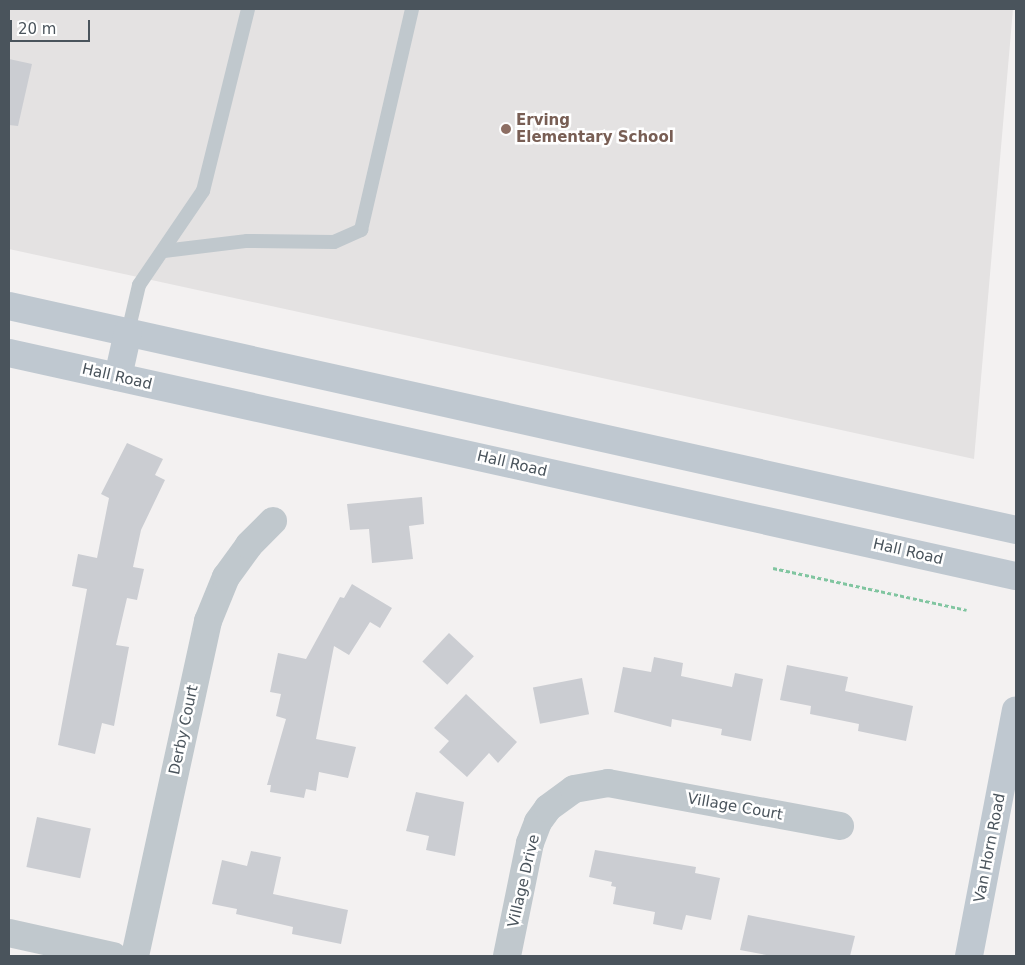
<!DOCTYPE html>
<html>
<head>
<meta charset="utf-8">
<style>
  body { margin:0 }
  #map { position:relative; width:1025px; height:965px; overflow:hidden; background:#f3f1f1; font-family:"DejaVu Sans",sans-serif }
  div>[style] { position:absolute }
  .education>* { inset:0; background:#e4e2e2 }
  .building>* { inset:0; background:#cbcdd2; transform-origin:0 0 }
  .path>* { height:3px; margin-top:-1.5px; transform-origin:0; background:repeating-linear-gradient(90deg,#80c5a0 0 4px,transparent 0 6.5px) }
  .lane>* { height:14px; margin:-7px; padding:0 7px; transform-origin:7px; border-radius:7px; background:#c0c8cd }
  .street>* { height:28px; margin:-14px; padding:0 14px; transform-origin:14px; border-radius:14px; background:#c0c8cd }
  .secondary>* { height:28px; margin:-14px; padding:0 14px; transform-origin:14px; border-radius:14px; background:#bfc8d0 }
  .dots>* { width:14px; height:14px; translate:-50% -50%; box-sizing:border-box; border:2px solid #fff; border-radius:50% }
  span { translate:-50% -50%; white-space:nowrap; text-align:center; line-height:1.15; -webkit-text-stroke:5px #fff; paint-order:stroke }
  .education-label { font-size:15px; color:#785e54; font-weight:700 }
  .left { translate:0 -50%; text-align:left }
  .street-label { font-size:15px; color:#4a545c }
  .frame { position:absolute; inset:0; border:10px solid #4a545c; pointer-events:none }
  .scale { position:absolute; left:10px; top:20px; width:80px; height:22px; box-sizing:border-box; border:2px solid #4a545c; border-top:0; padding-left:6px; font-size:15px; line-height:18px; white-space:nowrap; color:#4a545c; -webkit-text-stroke:4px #fff; paint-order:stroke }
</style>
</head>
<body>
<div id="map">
  <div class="education">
    <i style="clip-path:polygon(9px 9px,1013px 9px,974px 459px,9px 249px)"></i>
  </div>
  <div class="building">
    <i style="clip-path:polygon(9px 59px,32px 64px,18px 126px,9px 125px)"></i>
    <i style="clip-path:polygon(127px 443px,163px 459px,155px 475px,165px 480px,141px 530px,133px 567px,144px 569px,137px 600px,127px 598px,116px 645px,129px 647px,114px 726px,102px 723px,95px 754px,58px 745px,87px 589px,72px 586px,78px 554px,97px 558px,109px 498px,101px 494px)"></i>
    <i style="clip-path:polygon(422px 497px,424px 524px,409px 526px,413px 559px,372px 563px,369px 529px,350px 530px,347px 504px)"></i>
    <i style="clip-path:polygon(352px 584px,392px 608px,380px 628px,370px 622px,349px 655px,334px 646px,316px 739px,356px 747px,348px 778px,319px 772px,316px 791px,306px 789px,304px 798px,270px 792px,271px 785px,267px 785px,286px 719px,276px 716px,281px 694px,270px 692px,278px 653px,306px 659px,340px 597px,344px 598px)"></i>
    <i style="left:449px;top:633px;width:34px;height:39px;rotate:43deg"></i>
    <i style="clip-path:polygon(654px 657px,683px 663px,681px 676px,732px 687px,735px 673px,763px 679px,751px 741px,721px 735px,722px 729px,672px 719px,671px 727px,614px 712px,623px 667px,651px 672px)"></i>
    <i style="clip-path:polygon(787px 665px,848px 677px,845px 691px,913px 706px,906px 741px,858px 731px,859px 724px,810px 714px,811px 706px,780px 700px)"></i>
    <i style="left:582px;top:678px;width:37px;height:50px;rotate:79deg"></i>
    <i style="clip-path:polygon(466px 694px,517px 742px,498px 763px,489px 753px,467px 777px,439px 752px,449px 741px,434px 728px)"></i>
    <i style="clip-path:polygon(416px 792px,464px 802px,455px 856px,426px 850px,429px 836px,406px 831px)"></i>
    <i style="left:37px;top:817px;width:55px;height:51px;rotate:12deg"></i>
    <i style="clip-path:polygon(595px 850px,696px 867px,695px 873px,720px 878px,711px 920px,686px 915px,682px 930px,653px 924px,655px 912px,613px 904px,616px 887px,611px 886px,612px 882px,589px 877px)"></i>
    <i style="clip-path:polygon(251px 851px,281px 857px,273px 894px,348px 910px,341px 944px,292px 934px,293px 927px,236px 914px,237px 909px,212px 904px,222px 860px,247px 866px)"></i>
    <i style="clip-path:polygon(748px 915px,855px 936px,850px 956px,772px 956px,740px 950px)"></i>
  </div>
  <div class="path">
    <i style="left:773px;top:568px;width:198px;rotate:12.2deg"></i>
  </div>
  <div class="lane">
    <i style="left:164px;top:251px;width:84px;rotate:-6.9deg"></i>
    <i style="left:247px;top:241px;width:87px;rotate:0.7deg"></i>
    <i style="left:334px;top:242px;width:30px;rotate:-24deg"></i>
    <i style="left:361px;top:230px;width:227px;rotate:-77deg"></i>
    <i style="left:128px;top:332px;width:48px;rotate:-76.8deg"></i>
    <i style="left:139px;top:285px;width:114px;rotate:-55.8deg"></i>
    <i style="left:203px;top:191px;width:187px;rotate:-76.1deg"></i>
  </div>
  <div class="street">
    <i style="left:9px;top:933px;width:107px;rotate:12.5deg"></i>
    <i style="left:135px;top:956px;width:343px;rotate:-77.7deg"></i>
    <i style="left:208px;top:621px;width:48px;rotate:-67.8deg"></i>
    <i style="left:226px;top:577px;width:39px;rotate:-54deg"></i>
    <i style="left:249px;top:545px;width:34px;rotate:-45deg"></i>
    <i style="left:507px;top:956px;width:115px;rotate:-78.5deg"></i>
    <i style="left:530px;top:843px;width:22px;rotate:-69deg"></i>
    <i style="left:538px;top:822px;width:17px;rotate:-54deg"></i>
    <i style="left:548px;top:808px;width:32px;rotate:-36deg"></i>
    <i style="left:574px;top:789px;width:35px;rotate:-10deg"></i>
    <i style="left:608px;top:783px;width:236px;rotate:10.5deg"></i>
  </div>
  <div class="secondary">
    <i style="left:9px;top:306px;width:1032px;rotate:12.54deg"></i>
    <i style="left:9px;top:353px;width:1031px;rotate:12.49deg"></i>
    <i style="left:118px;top:377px;width:46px;rotate:-77.5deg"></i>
    <i style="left:969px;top:956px;width:250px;rotate:-79.2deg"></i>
  </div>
  <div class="dots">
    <i style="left:506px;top:129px;background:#8d6e63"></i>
  </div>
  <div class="education-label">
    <span class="left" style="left:516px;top:129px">Erving<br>Elementary School</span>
  </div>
  <div class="street-label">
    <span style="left:117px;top:377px;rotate:13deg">Hall Road</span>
    <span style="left:512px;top:464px;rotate:13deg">Hall Road</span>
    <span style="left:908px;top:552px;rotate:13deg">Hall Road</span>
    <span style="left:184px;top:730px;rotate:-78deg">Derby Court</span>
    <span style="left:735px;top:807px;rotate:10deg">Village Court</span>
    <span style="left:990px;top:848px;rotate:-79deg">Van Horn Road</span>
    <span style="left:524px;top:881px;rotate:-77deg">Village Drive</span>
  </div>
  <div class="frame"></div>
  <div class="scale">20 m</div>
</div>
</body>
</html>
